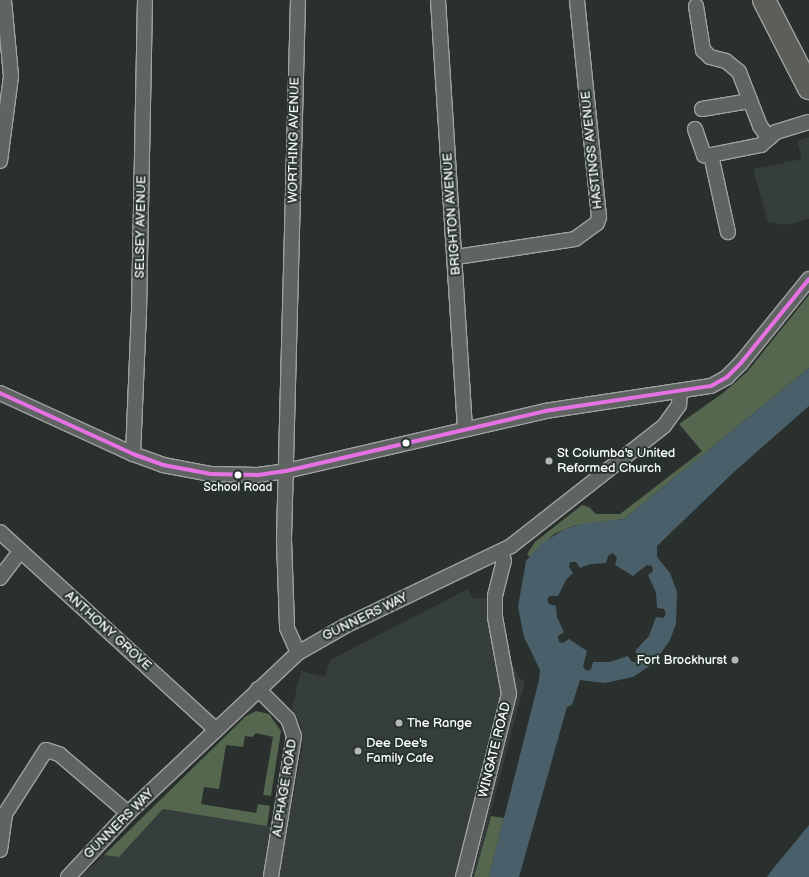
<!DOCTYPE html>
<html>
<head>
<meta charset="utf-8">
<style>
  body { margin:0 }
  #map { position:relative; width:809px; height:877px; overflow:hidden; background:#29302d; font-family:"Balsamiq Sans",sans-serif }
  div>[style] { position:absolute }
  .built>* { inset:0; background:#353e3d }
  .green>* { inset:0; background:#55674f }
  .water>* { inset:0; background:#495f6a }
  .roads { filter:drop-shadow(1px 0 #9fa2a0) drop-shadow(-1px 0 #9fa2a0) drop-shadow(0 1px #9fa2a0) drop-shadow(0 -1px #9fa2a0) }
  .street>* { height:14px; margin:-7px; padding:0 7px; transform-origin:7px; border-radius:7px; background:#5f6362 }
  .primary>* { height:22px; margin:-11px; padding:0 11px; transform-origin:11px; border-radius:11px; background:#5c5e59 }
  .bus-1>* { height:4px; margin:-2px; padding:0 2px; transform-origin:2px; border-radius:2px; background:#e671e3 }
  .dots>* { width:11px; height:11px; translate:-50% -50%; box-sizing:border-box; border:2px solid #26332d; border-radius:50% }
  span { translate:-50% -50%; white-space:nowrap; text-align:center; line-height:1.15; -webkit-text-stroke:4px #26332d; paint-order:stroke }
  .bus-label { font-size:12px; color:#fff }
  .street-label { font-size:13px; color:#fff }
  .poi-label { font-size:13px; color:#fff }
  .left { translate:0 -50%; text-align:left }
  .right { translate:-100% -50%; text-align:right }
</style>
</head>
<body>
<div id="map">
  <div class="built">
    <i style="clip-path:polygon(809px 137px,809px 219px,785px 225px,768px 222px,753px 169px,802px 159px,797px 141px)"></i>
    <i style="clip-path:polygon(468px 589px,472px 598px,502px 598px,501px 619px,510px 659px,519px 678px,525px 681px,474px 877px,80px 877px,104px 855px,119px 857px,163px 809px,287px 829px,303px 744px,301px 725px,292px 708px,301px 671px,325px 677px,330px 660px)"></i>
  </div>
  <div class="green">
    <i style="clip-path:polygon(809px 295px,809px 368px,624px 519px,573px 526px,554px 534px,530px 557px,527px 554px,535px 542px,582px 505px,589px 507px,596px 514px,620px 514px,702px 451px,679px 424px,723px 393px,747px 372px)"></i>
    <i style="clip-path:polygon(256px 711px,269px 714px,281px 731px,271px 796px,263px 795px,273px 737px,256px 733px,252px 737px,245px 736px,243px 747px,226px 745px,219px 789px,204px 787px,201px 804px,256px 813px,258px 804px,270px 806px,267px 826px,163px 809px,119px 857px,104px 855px,246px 716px)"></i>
    <i style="clip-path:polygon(491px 816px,504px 818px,489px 877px,474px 877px)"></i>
  </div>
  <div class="water">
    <i style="clip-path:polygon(evenodd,809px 368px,809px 406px,735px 471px,657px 546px,657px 557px,670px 573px,677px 592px,676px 624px,670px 640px,654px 663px,633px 677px,605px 683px,580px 680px,572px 705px,567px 707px,519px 877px,489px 877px,539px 680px,540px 670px,524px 637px,518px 607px,526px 561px,542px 543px,565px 529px,582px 524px,624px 519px,809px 368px,613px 553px,617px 558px,615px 565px,633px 576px,647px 565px,652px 566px,653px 571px,648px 575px,656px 593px,657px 608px,664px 609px,666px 614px,663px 618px,656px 617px,649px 636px,635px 651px,639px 658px,637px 662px,632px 662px,628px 656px,610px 662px,593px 662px,591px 669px,587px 671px,583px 667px,587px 651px,569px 639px,563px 643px,559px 642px,558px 636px,564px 632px,557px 617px,556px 606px,549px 604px,547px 599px,550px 596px,558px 596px,566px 580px,573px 573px,569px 567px,570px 562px,576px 562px,580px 568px,591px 564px,606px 563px,608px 556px,613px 553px)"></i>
    <i style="clip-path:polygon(809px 825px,809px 877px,767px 877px,772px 870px)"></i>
  </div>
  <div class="roads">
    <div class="street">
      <i style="left:298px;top:0;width:540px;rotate:91.49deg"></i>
      <i style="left:284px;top:540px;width:88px;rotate:88deg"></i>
      <i style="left:287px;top:628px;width:27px;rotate:66deg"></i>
      <i style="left:438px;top:0;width:429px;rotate:86.4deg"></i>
      <i style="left:696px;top:6px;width:45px;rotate:81deg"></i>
      <i style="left:703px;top:50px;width:10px;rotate:45deg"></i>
      <i style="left:710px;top:57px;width:16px;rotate:14deg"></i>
      <i style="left:726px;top:61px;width:17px;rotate:40deg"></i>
      <i style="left:739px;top:72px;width:58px;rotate:68.7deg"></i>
      <i style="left:760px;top:126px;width:15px;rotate:53deg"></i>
      <i style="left:702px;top:109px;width:49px;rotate:-9.5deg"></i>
      <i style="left:695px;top:129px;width:28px;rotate:71deg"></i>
      <i style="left:704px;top:155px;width:7px"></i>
      <i style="left:711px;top:155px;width:51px;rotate:-11.3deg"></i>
      <i style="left:761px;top:145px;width:20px;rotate:-41deg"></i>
      <i style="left:776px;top:132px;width:34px;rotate:-17deg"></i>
      <i style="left:711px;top:155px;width:79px;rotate:77.6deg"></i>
      <i style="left:0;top:161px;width:86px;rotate:-82.6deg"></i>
      <i style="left:11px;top:76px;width:76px;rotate:-95.3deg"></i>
      <i style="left:456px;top:257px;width:120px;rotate:-8.6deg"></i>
      <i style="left:575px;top:239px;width:27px;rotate:-36deg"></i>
      <i style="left:597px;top:223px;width:6px;rotate:-72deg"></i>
      <i style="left:599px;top:217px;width:218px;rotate:-95.8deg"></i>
      <i style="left:0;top:393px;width:146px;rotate:24.6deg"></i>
      <i style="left:133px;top:454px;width:32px;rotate:20deg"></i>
      <i style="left:163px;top:465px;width:49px;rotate:10.6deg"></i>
      <i style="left:211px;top:474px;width:47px;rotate:1.2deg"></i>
      <i style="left:258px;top:475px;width:28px;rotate:-8deg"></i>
      <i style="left:286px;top:471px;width:266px;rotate:-13deg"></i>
      <i style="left:545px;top:411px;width:168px;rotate:-8.6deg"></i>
      <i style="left:711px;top:386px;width:18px;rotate:-29deg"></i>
      <i style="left:727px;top:377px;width:20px;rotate:-45deg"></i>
      <i style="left:741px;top:363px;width:108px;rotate:-51deg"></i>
      <i style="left:133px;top:454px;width:142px;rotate:-87.6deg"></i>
      <i style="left:139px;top:312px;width:312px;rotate:-88.9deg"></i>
      <i style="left:0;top:532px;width:293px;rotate:42.5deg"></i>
      <i style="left:0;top:578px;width:34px;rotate:-53deg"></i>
      <i style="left:258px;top:689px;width:42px;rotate:45deg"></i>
      <i style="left:288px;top:719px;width:18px;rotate:71deg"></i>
      <i style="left:294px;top:736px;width:143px;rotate:99.3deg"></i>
      <i style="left:0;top:850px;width:36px;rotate:-82deg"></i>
      <i style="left:5px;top:814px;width:76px;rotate:-57.4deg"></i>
      <i style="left:46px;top:750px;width:14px;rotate:17deg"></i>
      <i style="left:59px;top:754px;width:91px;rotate:40.5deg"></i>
      <i style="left:68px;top:877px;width:88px;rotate:-46.8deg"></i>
      <i style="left:128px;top:813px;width:233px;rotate:-43.3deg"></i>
      <i style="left:298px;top:653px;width:54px;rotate:-29.9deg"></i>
      <i style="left:345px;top:626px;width:184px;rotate:-25.7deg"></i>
      <i style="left:511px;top:546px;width:194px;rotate:-38.1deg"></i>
      <i style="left:664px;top:426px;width:26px;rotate:-54deg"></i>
      <i style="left:679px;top:405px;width:13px;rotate:-86deg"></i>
      <i style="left:463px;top:877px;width:189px;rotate:-75.9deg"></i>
      <i style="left:509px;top:694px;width:78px;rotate:-100.3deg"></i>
      <i style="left:495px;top:617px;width:21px;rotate:-90deg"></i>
      <i style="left:495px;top:596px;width:36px;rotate:-76deg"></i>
      <i style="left:504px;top:561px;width:9px;rotate:-108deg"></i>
    </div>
    <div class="primary">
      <i style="left:764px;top:0;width:99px;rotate:62.9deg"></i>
    </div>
  </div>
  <div class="bus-1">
    <i style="left:0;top:393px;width:146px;rotate:24.6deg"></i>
    <i style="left:133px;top:454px;width:32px;rotate:20deg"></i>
    <i style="left:163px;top:465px;width:49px;rotate:10.6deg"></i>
    <i style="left:211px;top:474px;width:47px;rotate:1.2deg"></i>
    <i style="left:258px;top:475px;width:28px;rotate:-8deg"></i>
    <i style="left:286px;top:471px;width:266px;rotate:-13deg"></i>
    <i style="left:545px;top:411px;width:168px;rotate:-8.6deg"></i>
    <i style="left:711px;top:386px;width:18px;rotate:-29deg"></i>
    <i style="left:727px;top:377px;width:20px;rotate:-45deg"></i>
    <i style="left:741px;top:363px;width:108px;rotate:-51deg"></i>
  </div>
  <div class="dots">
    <i style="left:406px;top:443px;background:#fff"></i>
    <i style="left:549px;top:461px;background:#b4b7b6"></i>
    <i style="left:238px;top:475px;background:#fff"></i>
    <i style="left:735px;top:660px;background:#b4b7b6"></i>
    <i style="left:399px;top:723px;background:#b4b7b6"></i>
    <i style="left:358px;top:751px;background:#b4b7b6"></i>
  </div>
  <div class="bus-label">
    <span style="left:238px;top:488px">School Road</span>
  </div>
  <div class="street-label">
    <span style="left:294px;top:140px;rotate:-89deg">WORTHING AVENUE</span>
    <span style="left:592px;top:150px;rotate:-96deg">HASTINGS AVENUE</span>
    <span style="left:452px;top:214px;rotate:-94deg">BRIGHTON AVENUE</span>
    <span style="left:141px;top:227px;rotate:-89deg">SELSEY AVENUE</span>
    <span style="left:365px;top:617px;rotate:-26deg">GUNNERS WAY</span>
    <span style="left:108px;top:631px;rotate:42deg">ANTHONY GROVE</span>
    <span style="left:495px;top:750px;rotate:-76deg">WINGATE ROAD</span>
    <span style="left:285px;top:788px;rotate:-81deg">ALPHAGE ROAD</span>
    <span style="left:119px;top:824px;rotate:-45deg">GUNNERS WAY</span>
  </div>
  <div class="poi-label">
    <span class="left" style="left:557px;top:461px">St Columba's United<br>Reformed Church</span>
    <span class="right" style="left:727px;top:660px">Fort Brockhurst</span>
    <span class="left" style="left:407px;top:723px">The Range</span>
    <span class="left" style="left:366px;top:751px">Dee Dee's<br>Family Cafe</span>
  </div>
</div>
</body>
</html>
